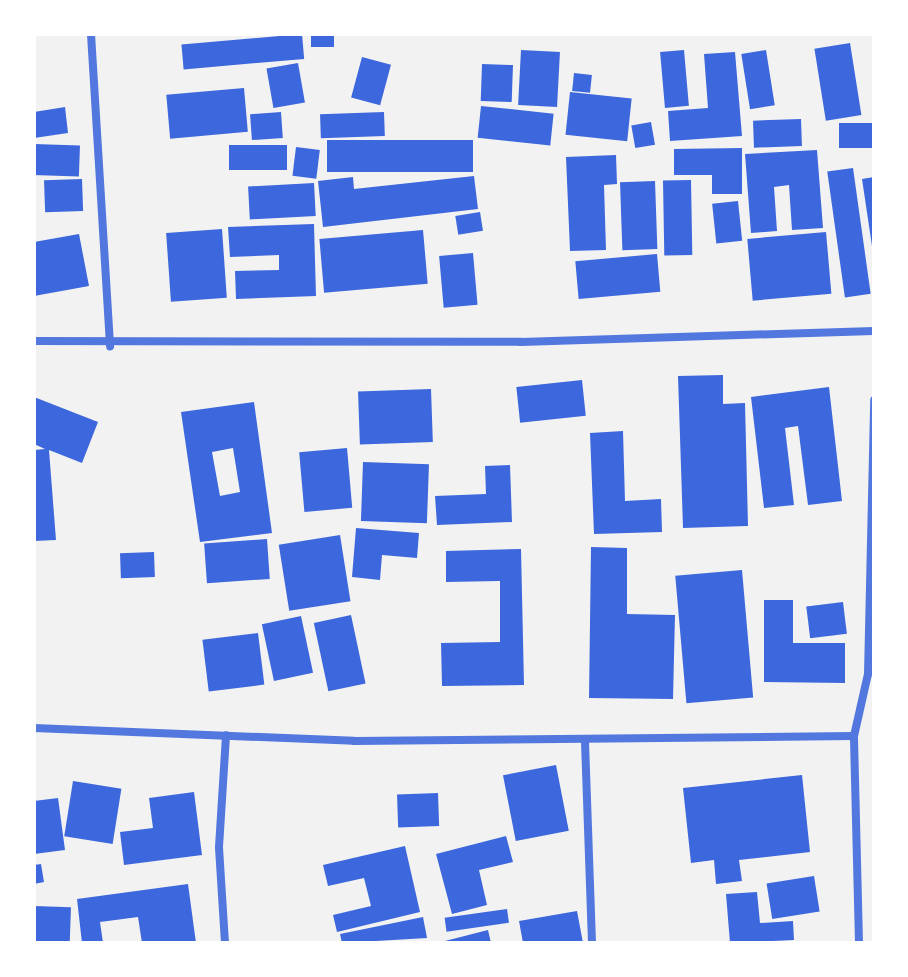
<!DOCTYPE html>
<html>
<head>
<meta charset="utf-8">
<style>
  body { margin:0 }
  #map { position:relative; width:908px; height:977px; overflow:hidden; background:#f2f2f2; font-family:"Roboto Serif",serif }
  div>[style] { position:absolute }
  .building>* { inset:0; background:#3d67dc; transform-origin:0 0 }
  .minor>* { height:8px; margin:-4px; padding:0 4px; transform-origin:4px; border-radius:4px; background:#5277de }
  span { translate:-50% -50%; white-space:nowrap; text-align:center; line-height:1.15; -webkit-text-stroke:8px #fff; paint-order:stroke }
  .frame { position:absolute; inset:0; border:36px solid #fff; pointer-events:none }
</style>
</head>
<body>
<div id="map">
  <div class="building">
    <i style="left:302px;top:34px;width:25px;height:121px;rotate:85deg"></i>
    <i style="left:311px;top:34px;width:23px;height:13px"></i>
    <i style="left:850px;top:43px;width:73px;height:36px;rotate:81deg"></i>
    <i style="left:521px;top:50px;width:39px;height:55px;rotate:3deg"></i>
    <i style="left:684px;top:50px;width:56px;height:24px;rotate:85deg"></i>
    <i style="left:766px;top:50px;width:56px;height:25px;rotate:81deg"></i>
    <i style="clip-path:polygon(735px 52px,742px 136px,670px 141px,668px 111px,708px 108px,704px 54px)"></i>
    <i style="left:362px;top:57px;width:30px;height:42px;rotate:15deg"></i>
    <i style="left:298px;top:63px;width:40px;height:32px;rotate:80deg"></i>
    <i style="left:482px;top:64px;width:31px;height:37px;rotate:2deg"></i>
    <i style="left:574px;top:73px;width:18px;height:18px;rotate:6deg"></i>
    <i style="left:244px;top:88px;width:44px;height:78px;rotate:85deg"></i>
    <i style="left:570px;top:92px;width:62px;height:43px;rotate:6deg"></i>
    <i style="left:481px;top:106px;width:73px;height:32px;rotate:6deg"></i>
    <i style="clip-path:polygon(65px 107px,68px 133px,34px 138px,34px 112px)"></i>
    <i style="left:281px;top:112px;width:26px;height:31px;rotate:86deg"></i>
    <i style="left:384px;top:112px;width:24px;height:64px;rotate:88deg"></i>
    <i style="left:801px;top:119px;width:27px;height:48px;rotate:88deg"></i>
    <i style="left:651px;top:122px;width:23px;height:20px;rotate:80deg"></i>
    <i style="left:874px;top:123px;width:25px;height:35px;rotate:90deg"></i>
    <i style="left:473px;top:140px;width:32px;height:146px;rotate:90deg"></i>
    <i style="left:34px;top:144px;width:46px;height:31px;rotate:2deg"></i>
    <i style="left:229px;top:145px;width:58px;height:25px"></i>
    <i style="left:296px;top:147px;width:24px;height:29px;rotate:7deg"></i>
    <i style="clip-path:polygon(742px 148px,742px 194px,712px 194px,712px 175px,674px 175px,674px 149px)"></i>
    <i style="clip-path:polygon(817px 150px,823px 228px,792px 230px,789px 185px,774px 187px,777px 231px,751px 233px,745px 154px)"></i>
    <i style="clip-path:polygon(616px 155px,617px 184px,604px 185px,606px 250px,570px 251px,566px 157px)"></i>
    <i style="left:853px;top:168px;width:127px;height:26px;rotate:82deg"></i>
    <i style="clip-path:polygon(474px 176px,478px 209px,323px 227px,318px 181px,353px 177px,354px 189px)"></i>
    <i style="clip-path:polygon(874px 177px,874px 245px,872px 246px,862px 179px)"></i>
    <i style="left:82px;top:179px;width:32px;height:38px;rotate:88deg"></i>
    <i style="left:691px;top:180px;width:75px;height:28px;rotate:89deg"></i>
    <i style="left:655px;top:181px;width:68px;height:35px;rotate:88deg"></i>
    <i style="left:314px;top:183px;width:33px;height:66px;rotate:87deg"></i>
    <i style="left:738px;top:201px;width:40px;height:26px;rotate:84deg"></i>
    <i style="left:480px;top:212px;width:19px;height:25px;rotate:81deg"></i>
    <i style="clip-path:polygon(314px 224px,316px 296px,236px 299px,235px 271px,279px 270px,279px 255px,230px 257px,228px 227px)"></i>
    <i style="left:222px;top:229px;width:69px;height:56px;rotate:86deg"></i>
    <i style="left:423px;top:230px;width:54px;height:104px;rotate:85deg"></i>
    <i style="left:826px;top:232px;width:62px;height:79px;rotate:85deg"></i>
    <i style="clip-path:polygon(79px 234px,89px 286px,34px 296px,34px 242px)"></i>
    <i style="left:473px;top:253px;width:52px;height:34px;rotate:85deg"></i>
    <i style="left:657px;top:254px;width:38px;height:82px;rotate:85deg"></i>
    <i style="clip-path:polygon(723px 375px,723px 404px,745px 403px,748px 526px,683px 528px,678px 376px)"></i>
    <i style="left:582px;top:380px;width:36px;height:66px;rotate:84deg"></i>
    <i style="clip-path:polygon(829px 387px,842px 501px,808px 505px,798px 426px,785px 428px,794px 505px,764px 508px,751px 397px)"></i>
    <i style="left:431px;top:389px;width:53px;height:73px;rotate:88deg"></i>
    <i style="clip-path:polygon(34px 397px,98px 422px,82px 463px,49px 450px,56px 540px,34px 541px,34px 450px,45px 449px,34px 444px)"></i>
    <i style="clip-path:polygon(evenodd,254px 402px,272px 533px,200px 542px,181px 412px,254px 402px,233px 448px,240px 492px,220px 496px,212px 452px,233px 448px)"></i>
    <i style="clip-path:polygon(623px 431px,625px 501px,661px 499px,662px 532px,594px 534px,590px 433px)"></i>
    <i style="left:347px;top:448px;width:60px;height:48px;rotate:85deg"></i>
    <i style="left:363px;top:462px;width:66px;height:59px;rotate:2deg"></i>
    <i style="clip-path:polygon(510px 465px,512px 522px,437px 525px,435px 496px,486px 494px,485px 466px)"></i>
    <i style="clip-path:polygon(356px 528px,419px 533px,417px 558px,382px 555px,380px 580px,352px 577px)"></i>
    <i style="left:340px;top:535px;width:67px;height:62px;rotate:81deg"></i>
    <i style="left:267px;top:539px;width:40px;height:63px;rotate:86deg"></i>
    <i style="clip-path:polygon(591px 547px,627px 548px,627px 614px,675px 615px,673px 699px,589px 698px)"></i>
    <i style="clip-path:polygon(521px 549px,524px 685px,442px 686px,441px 643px,500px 642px,500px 581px,446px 582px,446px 551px)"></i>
    <i style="left:154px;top:552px;width:25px;height:34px;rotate:88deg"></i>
    <i style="left:742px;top:570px;width:128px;height:67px;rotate:85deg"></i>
    <i style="clip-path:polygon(764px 600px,793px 600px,793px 643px,845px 643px,845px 683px,764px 682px)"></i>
    <i style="left:843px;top:602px;width:32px;height:37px;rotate:83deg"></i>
    <i style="left:351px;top:615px;width:70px;height:38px;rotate:78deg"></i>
    <i style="left:301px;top:616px;width:58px;height:40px;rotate:78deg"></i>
    <i style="left:258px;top:633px;width:52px;height:56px;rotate:83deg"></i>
    <i style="left:556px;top:765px;width:67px;height:54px;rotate:79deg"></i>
    <i style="clip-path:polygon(802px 775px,810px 852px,739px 860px,742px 881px,716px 884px,714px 860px,691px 863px,683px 788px)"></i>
    <i style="left:73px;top:781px;width:49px;height:56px;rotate:9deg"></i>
    <i style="clip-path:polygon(194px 792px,202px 855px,124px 865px,120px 832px,153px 828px,149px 798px)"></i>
    <i style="left:438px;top:793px;width:33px;height:41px;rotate:88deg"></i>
    <i style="clip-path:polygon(58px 798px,65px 850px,34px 854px,34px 801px)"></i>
    <i style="clip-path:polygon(506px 836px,513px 862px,479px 870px,487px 905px,452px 914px,436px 854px)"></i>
    <i style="clip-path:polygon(405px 846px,420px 912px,337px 932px,333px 915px,371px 906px,364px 878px,328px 886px,323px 865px)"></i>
    <i style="clip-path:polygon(41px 864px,44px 882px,34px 884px,34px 865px)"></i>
    <i style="left:814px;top:876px;width:36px;height:48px;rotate:81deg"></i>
    <i style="clip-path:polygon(188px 884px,196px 943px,142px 943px,138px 917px,100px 922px,103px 943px,82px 943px,77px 899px)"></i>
    <i style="clip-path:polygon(757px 892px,760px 923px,793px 921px,794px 940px,730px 943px,726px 894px)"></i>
    <i style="left:34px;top:906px;width:37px;height:37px;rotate:2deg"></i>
    <i style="left:507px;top:909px;width:14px;height:63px;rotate:82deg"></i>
    <i style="clip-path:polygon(577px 911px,583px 943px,523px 943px,519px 921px)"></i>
    <i style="clip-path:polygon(423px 917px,427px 938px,342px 943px,340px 934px)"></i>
    <i style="clip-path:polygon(488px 930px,491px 943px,441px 943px,441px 942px)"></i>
  </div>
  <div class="minor">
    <i style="left:91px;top:34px;width:313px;rotate:86.5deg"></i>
    <i style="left:34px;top:341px;width:487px;rotate:0.1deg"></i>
    <i style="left:521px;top:342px;width:353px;rotate:-1.8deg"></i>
    <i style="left:34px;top:728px;width:320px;rotate:2.3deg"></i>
    <i style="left:354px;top:741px;width:500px;rotate:-0.57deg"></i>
    <i style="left:585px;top:742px;width:201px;rotate:88deg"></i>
    <i style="left:225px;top:943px;width:96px;rotate:-93.6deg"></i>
    <i style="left:219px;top:847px;width:112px;rotate:-86.4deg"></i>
    <i style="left:859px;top:943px;width:207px;rotate:-91.4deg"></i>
    <i style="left:854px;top:736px;width:64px;rotate:-77.3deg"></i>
    <i style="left:868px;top:674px;width:274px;rotate:-88.7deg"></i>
  </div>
  <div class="frame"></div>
</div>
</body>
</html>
